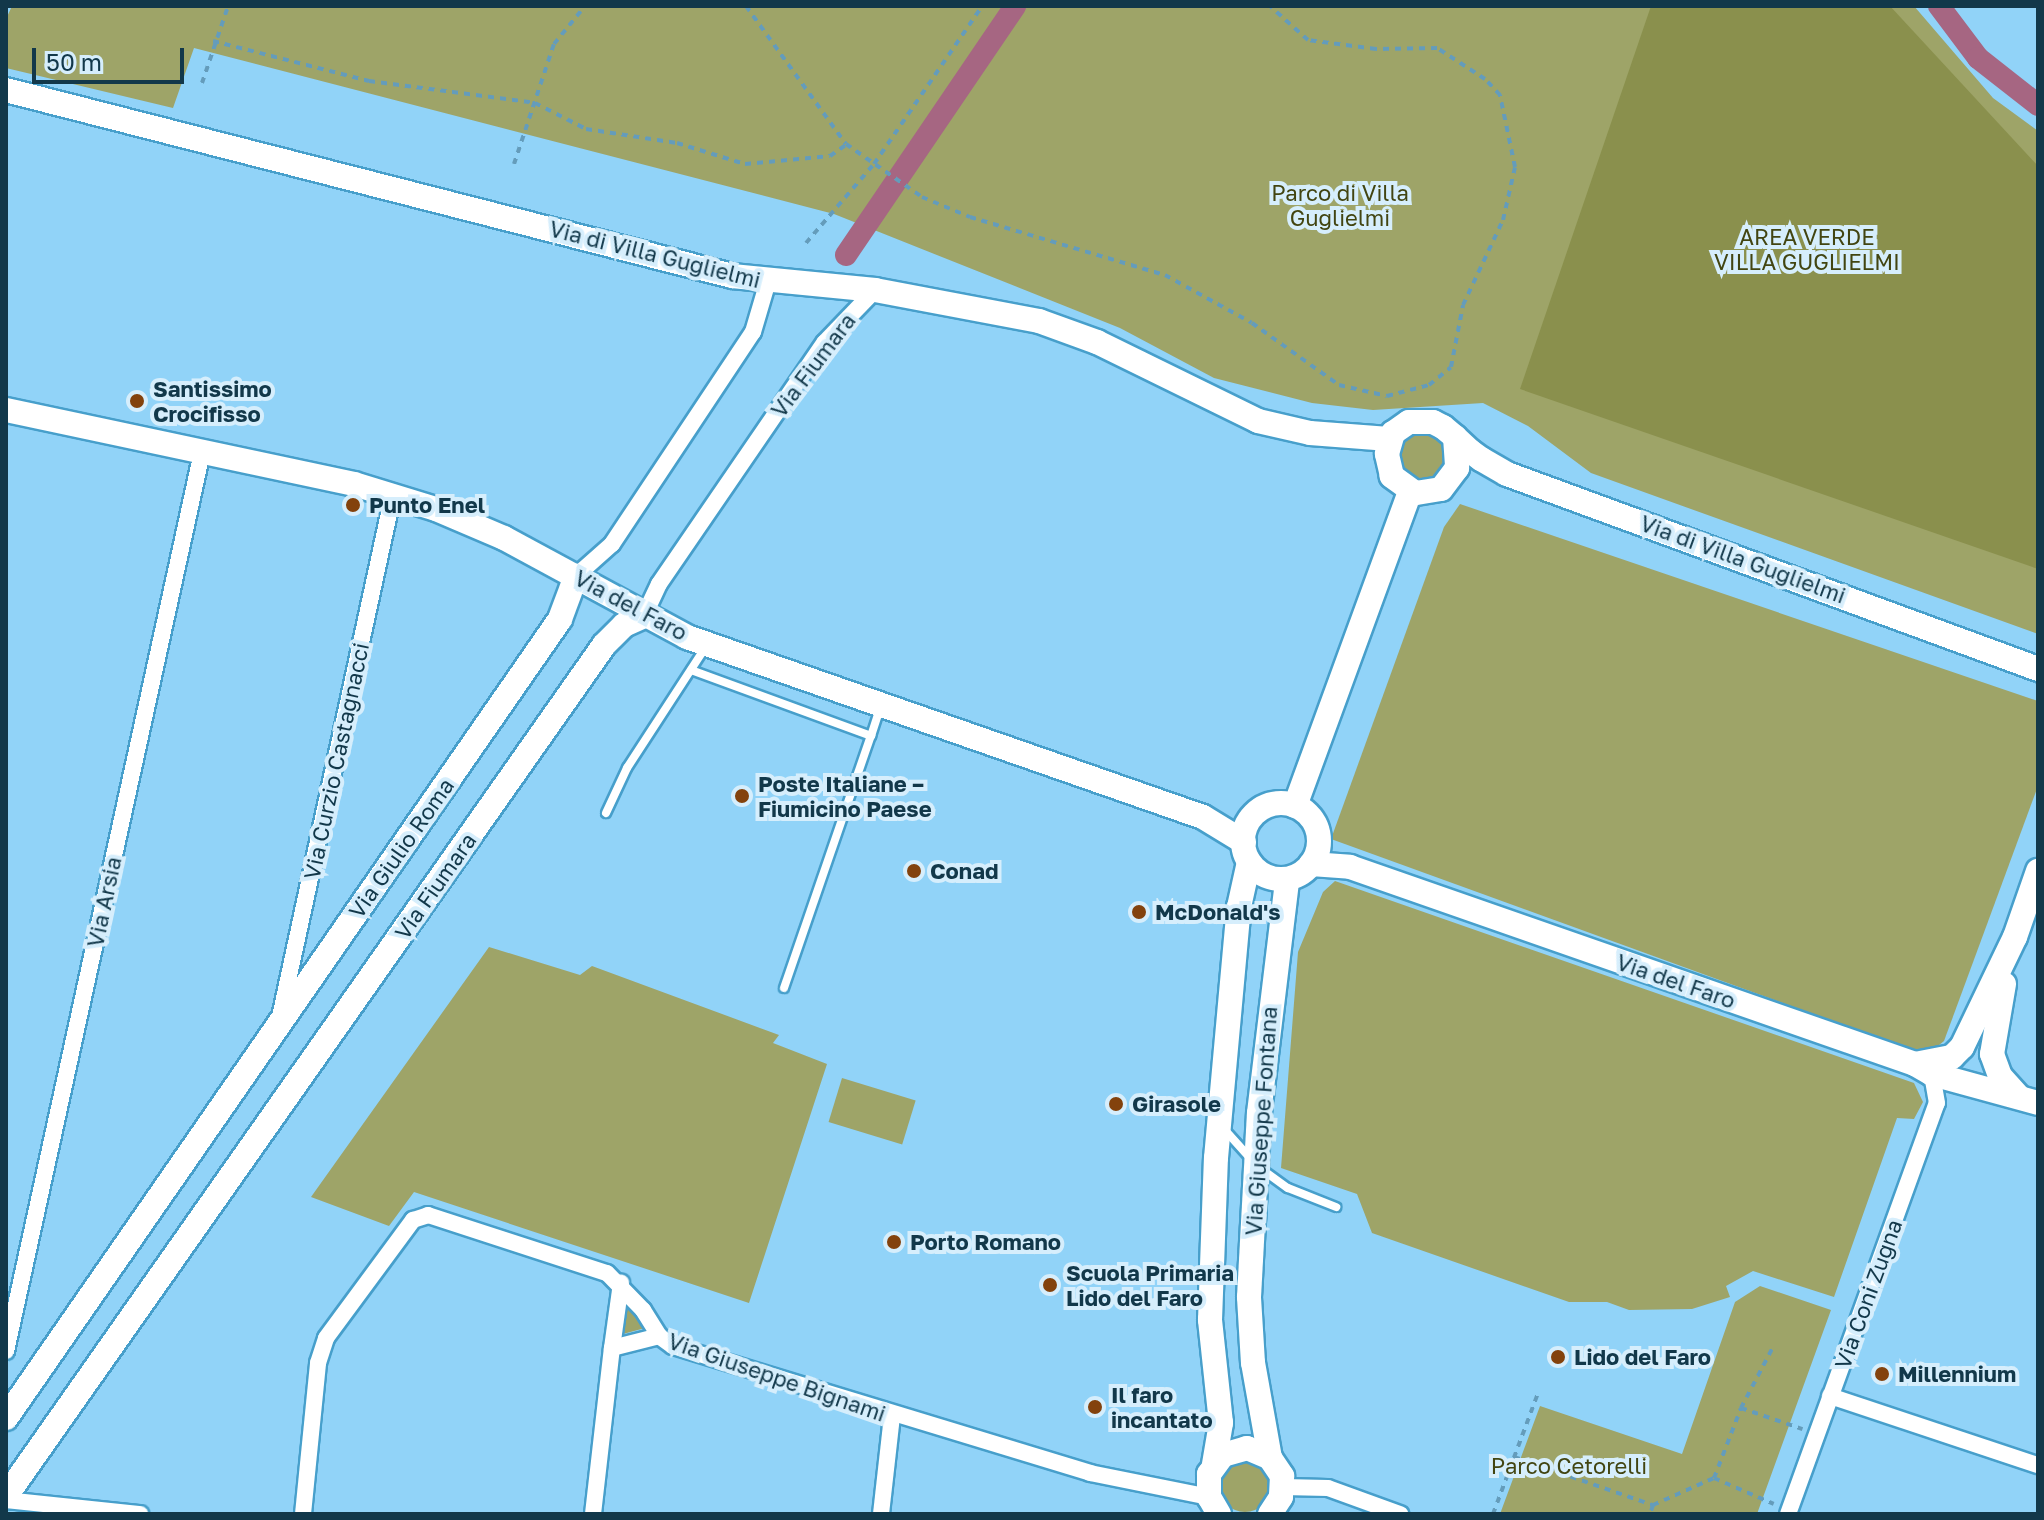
<!DOCTYPE html>
<html>
<head>
<meta charset="utf-8">
<style>
  body { margin:0 }
  #map { position:relative; width:2044px; height:1520px; overflow:hidden; background:#91d3f8; font-family:"Golos Text",sans-serif }
  div>[style] { position:absolute }
  .green>* { inset:0; background:#9ea468; transform-origin:0 0 }
  .round { border-radius:50% }
  .forest>* { inset:0; background:#8a904d }
  .canal>* { height:22px; margin:-11px; padding:0 11px; transform-origin:11px; border-radius:11px; background:#a66682 }
  .path>* { height:4px; margin-top:-2px; transform-origin:0; background:repeating-linear-gradient(90deg,#649cbb 0 6px,transparent 0 12px) }
  .roads { filter:drop-shadow(2px 0 #479fcb) drop-shadow(-2px 0 #479fcb) drop-shadow(0 2px #479fcb) drop-shadow(0 -2px #479fcb) }
  .lane>* { height:8px; margin:-4px; padding:0 4px; transform-origin:4px; border-radius:4px; background:#fff }
  .street>* { height:16px; margin:-8px; padding:0 8px; transform-origin:8px; border-radius:8px; background:#fff }
  .secondary>* { height:24px; margin:-12px; padding:0 12px; transform-origin:12px; border-radius:12px; background:#fff }
  .secondary>.ring { margin:-12px; padding:0; box-sizing:content-box; background:none; border:24px solid #fff; border-radius:50% }
  .dots>* { width:22px; height:22px; translate:-50% -50%; box-sizing:border-box; border:4px solid #d6eefc; border-radius:50% }
  span { translate:-50% -50%; white-space:nowrap; text-align:center; line-height:1.15; -webkit-text-stroke:8px #d6eefc; paint-order:stroke }
  .park-label { font-size:22px; color:#424511 }
  .street-label { font-size:22px; color:#12384a }
  .poi-label { font-size:22px; color:#12384a; font-weight:700 }
  .left { translate:0 -50%; text-align:left }
  .frame { position:absolute; inset:0; border:8px solid #12384a; pointer-events:none }
  .scale { position:absolute; left:32px; top:48px; width:152px; height:36px; box-sizing:border-box; border:4px solid #12384a; border-top:0; padding-left:10px; font-size:24px; line-height:28px; white-space:nowrap; color:#12384a; -webkit-text-stroke:6px #d6eefc; paint-order:stroke }
</style>
</head>
<body>
<div id="map">
  <div class="green">
    <i style="clip-path:polygon(12px 6px,1914px 6px,1993px 98px,2038px 131px,2038px 634px,1591px 473px,1528px 426px,1483px 403px,1373px 410px,1312px 403px,1214px 378px,1120px 328px,834px 214px,194px 48px,173px 108px,6px 68px,6px 19px)"></i>
    <i style="clip-path:polygon(1409px 432px,1442px 435px,1452px 461px,1429px 484px,1404px 477px,1396px 451px)"></i>
    <i style="clip-path:polygon(1460px 504px,2038px 701px,2038px 786px,1944px 1041px,1933px 1050px,1915px 1051px,1331px 839px,1444px 527px)"></i>
    <i style="clip-path:polygon(1335px 881px,1914px 1083px,1923px 1102px,1914px 1119px,1897px 1118px,1834px 1297px,1753px 1271px,1726px 1286px,1730px 1297px,1692px 1309px,1629px 1310px,1607px 1302px,1569px 1302px,1372px 1233px,1357px 1194px,1281px 1168px,1298px 952px,1323px 892px)"></i>
    <i style="clip-path:polygon(489px 947px,580px 975px,592px 966px,779px 1035px,773px 1043px,827px 1064px,749px 1303px,414px 1192px,389px 1226px,311px 1197px)"></i>
    <i style="left:842px;top:1078px;width:77px;height:46px;rotate:17deg"></i>
    <i style="clip-path:polygon(1760px 1286px,1831px 1310px,1757px 1514px,1500px 1514px,1540px 1406px,1682px 1454px,1735px 1302px)"></i>
    <i style="clip-path:polygon(628px 1305px,645px 1328px,623px 1334px)"></i>
    <i class="round" style="left:1219px;top:1460px;width:52px;height:52px"></i>
  </div>
  <div class="forest">
    <i style="clip-path:polygon(1651px 6px,1890px 6px,2038px 166px,2038px 569px,1520px 389px)"></i>
  </div>
  <div class="canal">
    <i style="left:1939px;top:6px;width:65px;rotate:53.1deg"></i>
    <i style="left:1978px;top:58px;width:76px;rotate:38.1deg"></i>
    <i style="left:846px;top:255px;width:301px;rotate:-55.8deg"></i>
  </div>
  <div class="path">
    <i style="left:746px;top:6px;width:170px;rotate:54.1deg"></i>
    <i style="left:846px;top:144px;width:93px;rotate:34.9deg"></i>
    <i style="left:922px;top:197px;width:52px;rotate:22.6deg"></i>
    <i style="left:970px;top:217px;width:203px;rotate:16.6deg"></i>
    <i style="left:1165px;top:275px;width:99px;rotate:28.9deg"></i>
    <i style="left:1252px;top:323px;width:107px;rotate:35.5deg"></i>
    <i style="left:1339px;top:385px;width:49px;rotate:12.9deg"></i>
    <i style="left:1387px;top:396px;width:43px;rotate:-14.7deg"></i>
    <i style="left:1429px;top:385px;width:28px;rotate:-39deg"></i>
    <i style="left:1451px;top:367px;width:63px;rotate:-79deg"></i>
    <i style="left:1463px;top:305px;width:94px;rotate:-64.8deg"></i>
    <i style="left:1503px;top:220px;width:54px;rotate:-77.2deg"></i>
    <i style="left:1515px;top:167px;width:74px;rotate:-101.8deg"></i>
    <i style="left:1500px;top:95px;width:22px;rotate:-133deg"></i>
    <i style="left:1485px;top:79px;width:57px;rotate:-147.1deg"></i>
    <i style="left:1437px;top:48px;width:61px;rotate:179.1deg"></i>
    <i style="left:1376px;top:49px;width:69px;rotate:-172.5deg"></i>
    <i style="left:1308px;top:40px;width:51px;rotate:-138.2deg"></i>
    <i style="left:213px;top:41px;width:161px;rotate:14.4deg"></i>
    <i style="left:369px;top:81px;width:167px;rotate:7.5deg"></i>
    <i style="left:535px;top:103px;width:57px;rotate:27deg"></i>
    <i style="left:586px;top:129px;width:92px;rotate:8.7deg"></i>
    <i style="left:677px;top:143px;width:71px;rotate:17.2deg"></i>
    <i style="left:745px;top:164px;width:85px;rotate:-5.4deg"></i>
    <i style="left:830px;top:156px;width:19px;rotate:-35deg"></i>
    <i style="left:202px;top:83px;width:81px;rotate:-71.3deg"></i>
    <i style="left:514px;top:164px;width:126px;rotate:-71.6deg"></i>
    <i style="left:554px;top:44px;width:49px;rotate:-50.8deg"></i>
    <i style="left:806px;top:243px;width:104px;rotate:-49.3deg"></i>
    <i style="left:874px;top:164px;width:191px;rotate:-55.6deg"></i>
    <i style="left:1741px;top:1408px;width:69px;rotate:-62.3deg"></i>
    <i style="left:1514px;top:1457px;width:147px;rotate:19.1deg"></i>
    <i style="left:1653px;top:1505px;width:9px;rotate:108deg"></i>
    <i style="left:1714px;top:1478px;width:65px;rotate:23.4deg"></i>
    <i style="left:1653px;top:1505px;width:67px;rotate:-23.9deg"></i>
    <i style="left:1714px;top:1478px;width:75px;rotate:-68.9deg"></i>
    <i style="left:1741px;top:1408px;width:65px;rotate:19deg"></i>
    <i style="left:1493px;top:1514px;width:129px;rotate:-69.6deg"></i>
  </div>
  <div class="roads">
    <div class="lane">
      <i style="left:691px;top:670px;width:192px;rotate:20.1deg"></i>
      <i style="left:871px;top:736px;width:32px;rotate:-72deg"></i>
      <i style="left:606px;top:813px;width:50px;rotate:-65deg"></i>
      <i style="left:627px;top:768px;width:143px;rotate:-57deg"></i>
      <i style="left:784px;top:988px;width:267px;rotate:-71deg"></i>
      <i style="left:1224px;top:1129px;width:39px;rotate:48deg"></i>
      <i style="left:1260px;top:1168px;width:34px;rotate:36deg"></i>
      <i style="left:1288px;top:1188px;width:52px;rotate:21.6deg"></i>
    </div>
    <div class="street">
      <i style="left:576px;top:576px;width:48px;rotate:-41.6deg"></i>
      <i style="left:612px;top:544px;width:255px;rotate:-56.4deg"></i>
      <i style="left:753px;top:332px;width:53px;rotate:-73.6deg"></i>
      <i style="left:644px;top:616px;width:35px;rotate:-65deg"></i>
      <i style="left:659px;top:584px;width:293px;rotate:-55.6deg"></i>
      <i style="left:825px;top:342px;width:72px;rotate:-46.1deg"></i>
      <i style="left:280px;top:1017px;width:534px;rotate:-77.79deg"></i>
      <i style="left:612px;top:1348px;width:66px;rotate:-82.1deg"></i>
      <i style="left:6px;top:1351px;width:920px;rotate:-77.7deg"></i>
      <i style="left:1830px;top:1396px;width:219px;rotate:18.4deg"></i>
      <i style="left:1283px;top:1487px;width:45px;rotate:1.3deg"></i>
      <i style="left:1328px;top:1488px;width:77px;rotate:19.9deg"></i>
      <i style="left:6px;top:1500px;width:135px;rotate:6deg"></i>
      <i style="left:303px;top:1514px;width:152px;rotate:-84.3deg"></i>
      <i style="left:318px;top:1363px;width:26px;rotate:-72deg"></i>
      <i style="left:326px;top:1338px;width:147px;rotate:-53.6deg"></i>
      <i style="left:413px;top:1220px;width:16px;rotate:-18deg"></i>
      <i style="left:428px;top:1215px;width:188px;rotate:18deg"></i>
      <i style="left:607px;top:1273px;width:52px;rotate:45.8deg"></i>
      <i style="left:643px;top:1310px;width:31px;rotate:58deg"></i>
      <i style="left:659px;top:1336px;width:17px;rotate:36deg"></i>
      <i style="left:673px;top:1346px;width:436px;rotate:16.9deg"></i>
      <i style="left:1090px;top:1473px;width:121px;rotate:11.4deg"></i>
      <i style="left:593px;top:1514px;width:167px;rotate:-83.5deg"></i>
      <i style="left:612px;top:1348px;width:49px;rotate:-14.3deg"></i>
      <i style="left:881px;top:1514px;width:99px;rotate:-83.6deg"></i>
      <i style="left:1788px;top:1514px;width:437px;rotate:-70.1deg"></i>
      <i style="left:1937px;top:1103px;width:29px;rotate:-100deg"></i>
    </div>
    <div class="secondary">
      <i style="left:6px;top:90px;width:749px;rotate:14.37deg"></i>
      <i style="left:732px;top:276px;width:144px;rotate:5.6deg"></i>
      <i style="left:875px;top:290px;width:167px;rotate:10.7deg"></i>
      <i style="left:1039px;top:321px;width:62px;rotate:19.9deg"></i>
      <i style="left:1097px;top:342px;width:179px;rotate:26.1deg"></i>
      <i style="left:1258px;top:421px;width:53px;rotate:13deg"></i>
      <i style="left:1310px;top:433px;width:79px;rotate:4.3deg"></i>
      <i style="left:6px;top:410px;width:356px;rotate:12deg"></i>
      <i style="left:354px;top:484px;width:86px;rotate:17deg"></i>
      <i style="left:436px;top:509px;width:74px;rotate:23.1deg"></i>
      <i style="left:504px;top:538px;width:208px;rotate:28.4deg"></i>
      <i style="left:687px;top:637px;width:546px;rotate:19.23deg"></i>
      <i style="left:1203px;top:817px;width:48px;rotate:31.4deg"></i>
      <i style="left:1455px;top:437px;width:31px;rotate:86deg"></i>
      <i style="left:1457px;top:468px;width:26px;rotate:127deg"></i>
      <i style="left:1441px;top:489px;width:26px;rotate:171deg"></i>
      <i style="left:1415px;top:493px;width:29px;rotate:-144deg"></i>
      <i style="left:1392px;top:476px;width:23px;rotate:-103deg"></i>
      <i style="left:1387px;top:454px;width:22px;rotate:-74deg"></i>
      <i style="left:1393px;top:433px;width:19px;rotate:-35deg"></i>
      <i style="left:1409px;top:422px;width:24px"></i>
      <i style="left:1433px;top:422px;width:11px;rotate:27deg"></i>
      <i style="left:1443px;top:427px;width:16px;rotate:40deg"></i>
      <i style="left:1455px;top:437px;width:21px;rotate:43deg"></i>
      <i style="left:1470px;top:451px;width:14px;rotate:36deg"></i>
      <i style="left:1481px;top:459px;width:30px;rotate:30deg"></i>
      <i style="left:1507px;top:474px;width:566px;rotate:20.16deg"></i>
      <i class="ring" style="left:1243px;top:803px;width:52px;height:52px"></i>
      <i style="left:1295px;top:806px;width:335px;rotate:-69.9deg"></i>
      <i style="left:1311px;top:864px;width:39px;rotate:4deg"></i>
      <i style="left:1350px;top:867px;width:598px;rotate:19.22deg"></i>
      <i style="left:1915px;top:1064px;width:20px;rotate:30deg"></i>
      <i style="left:1932px;top:1074px;width:110px;rotate:15.3deg"></i>
      <i style="left:2004px;top:984px;width:71px;rotate:99.7deg"></i>
      <i style="left:1992px;top:1054px;width:23px;rotate:70deg"></i>
      <i style="left:2000px;top:1076px;width:27px;rotate:48deg"></i>
      <i style="left:1915px;top:1064px;width:38px;rotate:-11deg"></i>
      <i style="left:1952px;top:1057px;width:14px;rotate:-45deg"></i>
      <i style="left:1962px;top:1047px;width:122px;rotate:-64.3deg"></i>
      <i style="left:2015px;top:937px;width:70px;rotate:-70.8deg"></i>
      <i style="left:6px;top:1418px;width:972px;rotate:-55.26deg"></i>
      <i style="left:560px;top:619px;width:46px;rotate:-69.6deg"></i>
      <i style="left:1270px;top:1458px;width:97px;rotate:-100.1deg"></i>
      <i style="left:1253px;top:1363px;width:66px;rotate:-93.5deg"></i>
      <i style="left:1249px;top:1297px;width:184px;rotate:-86.9deg"></i>
      <i style="left:1259px;top:1113px;width:235px;rotate:-83.1deg"></i>
      <i style="left:1214px;top:1464px;width:42px;rotate:-80.3deg"></i>
      <i style="left:1221px;top:1423px;width:104px;rotate:-96.1deg"></i>
      <i style="left:1210px;top:1320px;width:162px;rotate:-87.9deg"></i>
      <i style="left:1216px;top:1158px;width:252px;rotate:-84.8deg"></i>
      <i style="left:1239px;top:907px;width:46px;rotate:-77.5deg"></i>
      <i style="left:6px;top:1496px;width:1040px;rotate:-54.9deg"></i>
      <i style="left:604px;top:645px;width:28px;rotate:-45deg"></i>
      <i style="left:624px;top:625px;width:22px;rotate:-24deg"></i>
      <i style="left:1219px;top:1514px;width:20px;rotate:-120deg"></i>
      <i style="left:1209px;top:1497px;width:23px;rotate:-90deg"></i>
      <i style="left:1209px;top:1474px;width:24px;rotate:-54deg"></i>
      <i style="left:1223px;top:1455px;width:25px;rotate:-16deg"></i>
      <i style="left:1247px;top:1448px;width:25px;rotate:23deg"></i>
      <i style="left:1270px;top:1458px;width:22px;rotate:56deg"></i>
      <i style="left:1282px;top:1476px;width:21px;rotate:93deg"></i>
      <i style="left:1281px;top:1497px;width:20px;rotate:123deg"></i>
    </div>
  </div>
  <div class="dots">
    <i style="left:137px;top:401px;background:#83420d"></i>
    <i style="left:353px;top:505px;background:#83420d"></i>
    <i style="left:742px;top:796px;background:#83420d"></i>
    <i style="left:914px;top:871px;background:#83420d"></i>
    <i style="left:1139px;top:912px;background:#83420d"></i>
    <i style="left:1116px;top:1104px;background:#83420d"></i>
    <i style="left:894px;top:1242px;background:#83420d"></i>
    <i style="left:1050px;top:1285px;background:#83420d"></i>
    <i style="left:1558px;top:1357px;background:#83420d"></i>
    <i style="left:1882px;top:1374px;background:#83420d"></i>
    <i style="left:1095px;top:1407px;background:#83420d"></i>
  </div>
  <div class="park-label">
    <span style="left:1340px;top:205px">Parco di Villa<br>Guglielmi</span>
    <span style="left:1807px;top:249px">AREA VERDE<br>VILLA GUGLIELMI</span>
    <span style="left:1569px;top:1466px">Parco Cetorelli</span>
  </div>
  <div class="street-label">
    <span style="left:655px;top:254px;rotate:14deg">Via di Villa Guglielmi</span>
    <span style="left:813px;top:365px;rotate:-53deg">Via Fiumara</span>
    <span style="left:1743px;top:559px;rotate:20deg">Via di Villa Guglielmi</span>
    <span style="left:631px;top:605px;rotate:28deg">Via del Faro</span>
    <span style="left:336px;top:761px;rotate:-78deg">Via Curzio Castagnacci</span>
    <span style="left:401px;top:848px;rotate:-55deg">Via Giulio Roma</span>
    <span style="left:435px;top:886px;rotate:-55deg">Via Fiumara</span>
    <span style="left:104px;top:902px;rotate:-78deg">Via Arsia</span>
    <span style="left:1676px;top:981px;rotate:19deg">Via del Faro</span>
    <span style="left:1261px;top:1121px;rotate:-86deg">Via Giuseppe Fontana</span>
    <span style="left:1868px;top:1294px;rotate:-70deg">Via Coni Zugna</span>
    <span style="left:777px;top:1377px;rotate:19deg">Via Giuseppe Bignami</span>
  </div>
  <div class="poi-label">
    <span class="left" style="left:153px;top:401px">Santissimo<br>Crocifisso</span>
    <span class="left" style="left:369px;top:505px">Punto Enel</span>
    <span class="left" style="left:758px;top:796px">Poste Italiane –<br>Fiumicino Paese</span>
    <span class="left" style="left:930px;top:871px">Conad</span>
    <span class="left" style="left:1155px;top:912px">McDonald's</span>
    <span class="left" style="left:1132px;top:1104px">Girasole</span>
    <span class="left" style="left:910px;top:1242px">Porto Romano</span>
    <span class="left" style="left:1066px;top:1285px">Scuola Primaria<br>Lido del Faro</span>
    <span class="left" style="left:1574px;top:1357px">Lido del Faro</span>
    <span class="left" style="left:1898px;top:1374px">Millennium</span>
    <span class="left" style="left:1111px;top:1407px">Il faro<br>incantato</span>
  </div>
  <div class="frame"></div>
  <div class="scale">50 m</div>
</div>
</body>
</html>
